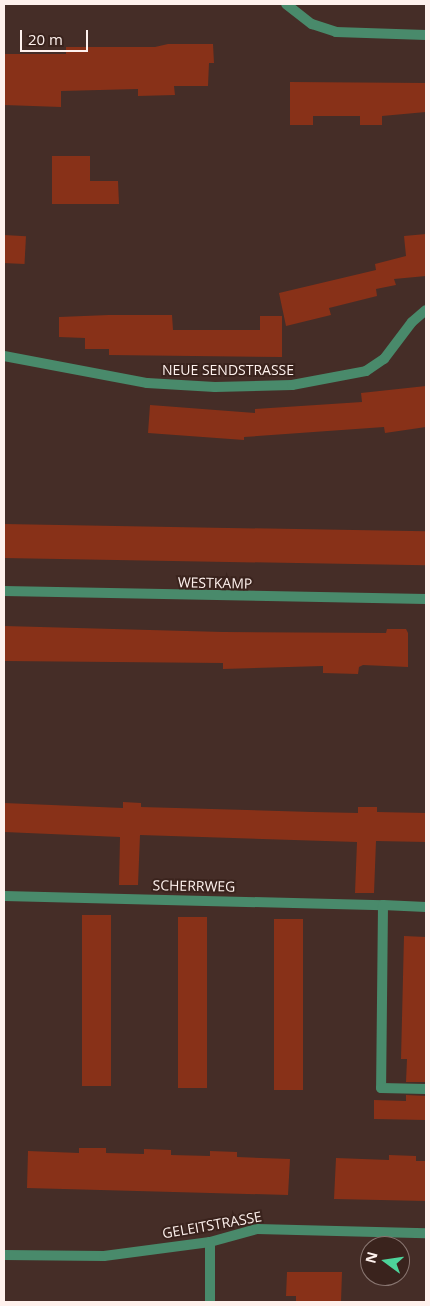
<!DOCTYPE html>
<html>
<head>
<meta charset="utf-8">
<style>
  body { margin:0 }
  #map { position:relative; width:430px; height:1306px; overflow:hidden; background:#452d27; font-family:"Open Sans",sans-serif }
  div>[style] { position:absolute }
  .building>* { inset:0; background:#883118; transform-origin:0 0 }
  .minor>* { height:10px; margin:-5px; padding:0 5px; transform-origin:5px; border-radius:5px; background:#498a6b }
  span { translate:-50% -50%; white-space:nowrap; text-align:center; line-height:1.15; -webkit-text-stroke:4px #3a231d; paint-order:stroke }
  .street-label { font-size:14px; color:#fef1ed }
  .frame { position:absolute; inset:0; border:5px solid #fef1ed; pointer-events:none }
  .north { position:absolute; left:360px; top:1236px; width:50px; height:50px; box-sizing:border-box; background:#3a231d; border:1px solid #887570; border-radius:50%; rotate:284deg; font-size:14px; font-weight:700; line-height:20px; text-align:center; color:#fef1ed }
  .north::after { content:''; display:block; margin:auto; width:18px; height:22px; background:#4dd39a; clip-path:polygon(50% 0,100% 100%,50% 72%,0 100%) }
  .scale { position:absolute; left:20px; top:30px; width:68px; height:22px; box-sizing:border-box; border:2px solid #fef1ed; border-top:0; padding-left:6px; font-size:15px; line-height:18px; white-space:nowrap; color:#fef1ed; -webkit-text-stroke:4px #3a231d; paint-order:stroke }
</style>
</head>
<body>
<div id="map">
  <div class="building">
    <i style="clip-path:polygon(168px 44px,213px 44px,214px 63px,209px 63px,208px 86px,174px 86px,175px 95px,138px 96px,138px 89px,61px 91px,61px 107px,4px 105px,4px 54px,66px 54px,66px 47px,155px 47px)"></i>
    <i style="clip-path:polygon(290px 82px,426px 83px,426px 112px,382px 116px,382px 125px,360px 125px,360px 116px,313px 116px,313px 125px,290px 125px)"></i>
    <i style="clip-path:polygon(52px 156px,90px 156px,90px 181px,118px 181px,119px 204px,52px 204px)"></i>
    <i style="clip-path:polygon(426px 234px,426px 276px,394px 279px,396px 285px,376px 289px,377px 296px,329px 308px,331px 315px,286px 326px,279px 293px,376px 270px,375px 264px,406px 256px,404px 236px)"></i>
    <i style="left:4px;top:235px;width:22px;height:28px;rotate:3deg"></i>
    <i style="clip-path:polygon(109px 315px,172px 315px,173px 330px,260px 330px,260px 316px,282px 316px,282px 357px,109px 355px,109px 349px,85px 349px,85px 338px,59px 337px,59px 317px)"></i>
    <i style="clip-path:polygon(426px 386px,426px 427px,385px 433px,384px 427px,244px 437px,244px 440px,148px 433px,150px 405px,255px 413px,255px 409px,362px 402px,361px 393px)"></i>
    <i style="left:4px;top:524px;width:422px;height:34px;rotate:1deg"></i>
    <i style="clip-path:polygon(4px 626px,223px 632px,386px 633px,387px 629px,406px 629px,408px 633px,408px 667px,363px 665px,359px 667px,358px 674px,323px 673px,323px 666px,223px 669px,223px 663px,4px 661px)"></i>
    <i style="clip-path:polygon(123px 802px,141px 803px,141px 807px,312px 812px,358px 813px,358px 807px,377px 807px,377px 812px,426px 813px,426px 842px,376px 841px,374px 893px,355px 893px,357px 842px,140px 835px,138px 885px,119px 885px,120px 837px,4px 832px,4px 803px,123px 808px)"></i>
    <i style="left:82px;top:915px;width:29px;height:171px"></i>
    <i style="left:178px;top:917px;width:29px;height:171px"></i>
    <i style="left:274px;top:919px;width:29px;height:171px"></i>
    <i style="clip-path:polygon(404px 936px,426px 937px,426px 1082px,406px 1082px,407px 1059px,401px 1059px)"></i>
    <i style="clip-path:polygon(406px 1095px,426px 1096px,426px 1120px,374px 1119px,374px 1100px,406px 1101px)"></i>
    <i style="clip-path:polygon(79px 1148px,106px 1148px,106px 1153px,144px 1154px,144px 1149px,171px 1150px,171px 1155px,210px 1156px,210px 1151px,237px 1152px,237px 1157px,290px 1159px,288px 1195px,27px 1188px,28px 1151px,79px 1153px)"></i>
    <i style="clip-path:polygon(389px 1155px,416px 1156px,416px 1161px,426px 1161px,426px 1201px,334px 1199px,336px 1158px,389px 1160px)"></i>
    <i style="clip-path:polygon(287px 1272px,342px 1272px,341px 1302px,296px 1302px,296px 1296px,286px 1296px)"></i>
  </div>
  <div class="minor">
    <i style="left:286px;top:4px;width:33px;rotate:38deg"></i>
    <i style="left:312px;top:24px;width:25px;rotate:18deg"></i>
    <i style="left:336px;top:32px;width:90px;rotate:1.9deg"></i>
    <i style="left:4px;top:356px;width:146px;rotate:10.7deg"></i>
    <i style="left:147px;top:383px;width:68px;rotate:3.4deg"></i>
    <i style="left:215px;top:387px;width:77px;rotate:-1.5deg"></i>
    <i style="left:292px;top:385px;width:75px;rotate:-10.7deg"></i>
    <i style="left:366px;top:371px;width:22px;rotate:-34deg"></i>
    <i style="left:384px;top:359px;width:46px;rotate:-52.9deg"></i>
    <i style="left:412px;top:322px;width:18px;rotate:-41deg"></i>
    <i style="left:4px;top:591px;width:422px;rotate:1.1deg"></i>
    <i style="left:4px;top:896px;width:379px;rotate:1.4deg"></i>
    <i style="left:383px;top:905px;width:183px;rotate:90.6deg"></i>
    <i style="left:381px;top:1088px;width:45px;rotate:1.3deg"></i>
    <i style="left:383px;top:905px;width:43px;rotate:2.7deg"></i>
    <i style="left:4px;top:1255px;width:100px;rotate:0.6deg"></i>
    <i style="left:104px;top:1256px;width:107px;rotate:-7.5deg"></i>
    <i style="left:210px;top:1242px;width:49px;rotate:-15.5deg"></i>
    <i style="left:257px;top:1229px;width:169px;rotate:1.4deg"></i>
    <i style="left:210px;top:1302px;width:60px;rotate:-90deg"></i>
  </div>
  <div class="street-label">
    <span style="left:228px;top:370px">NEUE SENDSTRASSE</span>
    <span style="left:215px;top:583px;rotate:1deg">WESTKAMP</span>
    <span style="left:194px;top:886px;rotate:1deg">SCHERRWEG</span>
    <span style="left:212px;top:1225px;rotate:-10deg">GELEITSTRASSE</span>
  </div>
  <div class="frame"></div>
  <div class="north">N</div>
  <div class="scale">20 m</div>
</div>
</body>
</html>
